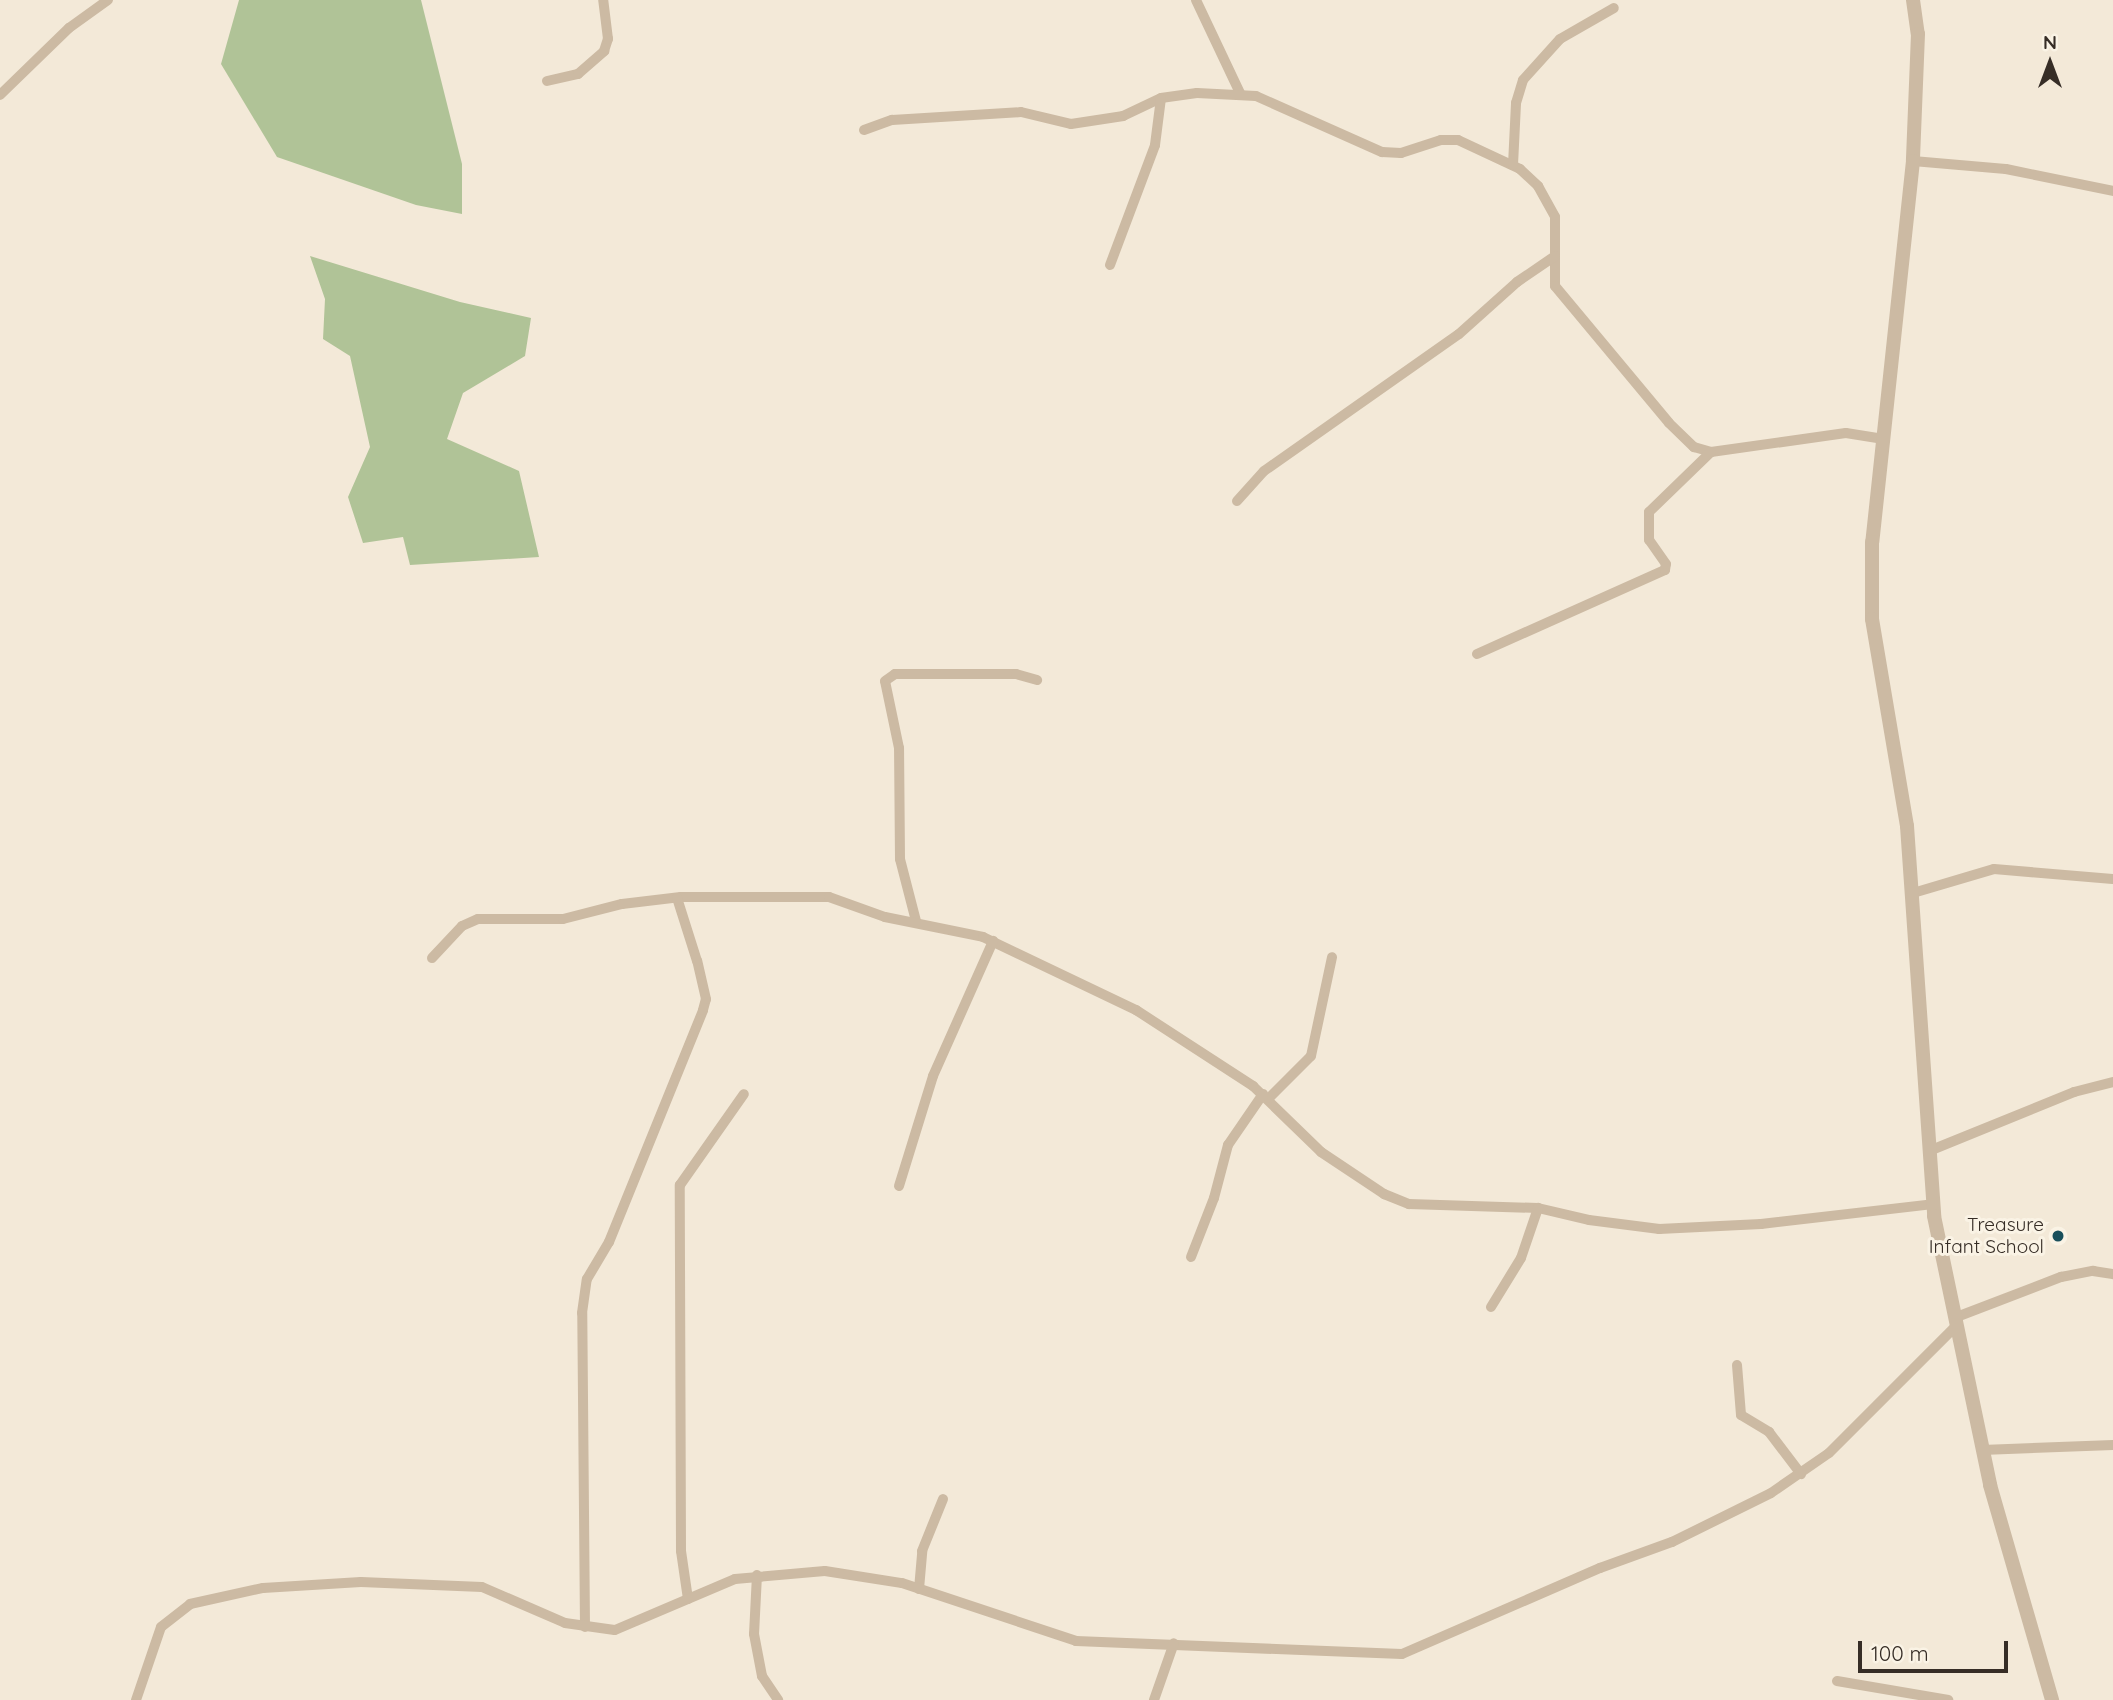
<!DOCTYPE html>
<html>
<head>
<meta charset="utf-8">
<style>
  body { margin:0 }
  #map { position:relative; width:2113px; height:1700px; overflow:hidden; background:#f3e9d8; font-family:Quicksand,sans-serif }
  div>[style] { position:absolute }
  .green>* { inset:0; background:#b0c397 }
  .minor>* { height:10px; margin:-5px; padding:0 5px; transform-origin:5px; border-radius:5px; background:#ccbaa3 }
  .tertiary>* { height:14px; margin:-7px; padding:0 7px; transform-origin:7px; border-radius:7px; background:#ccbaa3 }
  .dots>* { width:19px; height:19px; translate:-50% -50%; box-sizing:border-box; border:4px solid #faf3e5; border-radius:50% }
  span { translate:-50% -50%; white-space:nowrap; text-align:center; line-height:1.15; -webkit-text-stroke:6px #faf3e5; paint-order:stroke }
  .poi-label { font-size:19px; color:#362d26 }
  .right { translate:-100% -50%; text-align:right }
  .north { position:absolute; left:2015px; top:28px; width:70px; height:70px; -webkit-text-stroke:5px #faf3e5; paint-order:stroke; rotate:0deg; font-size:19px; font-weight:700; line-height:28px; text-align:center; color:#362d26 }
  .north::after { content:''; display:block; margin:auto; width:24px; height:32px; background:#362d26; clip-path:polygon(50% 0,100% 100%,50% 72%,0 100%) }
  .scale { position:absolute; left:1858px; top:1641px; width:150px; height:32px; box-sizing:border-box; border:4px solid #362d26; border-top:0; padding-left:9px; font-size:21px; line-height:24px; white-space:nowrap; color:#362d26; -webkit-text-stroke:5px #faf3e5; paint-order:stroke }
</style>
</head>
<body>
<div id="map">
  <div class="green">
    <i style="clip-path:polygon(239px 0,421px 0,462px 164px,462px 214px,416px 205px,277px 157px,221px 64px)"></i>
    <i style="clip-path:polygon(310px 256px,460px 302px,531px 318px,525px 356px,463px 393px,447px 439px,519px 471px,539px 557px,410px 565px,403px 537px,363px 543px,348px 497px,370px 447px,350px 356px,323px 339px,325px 299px)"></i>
  </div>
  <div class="minor">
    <i style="left:1196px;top:0;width:105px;rotate:64.7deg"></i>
    <i style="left:547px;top:81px;width:32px;rotate:-13deg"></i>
    <i style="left:578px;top:74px;width:35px;rotate:-41deg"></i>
    <i style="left:604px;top:51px;width:13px;rotate:-72deg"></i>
    <i style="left:608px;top:39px;width:39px;rotate:-97deg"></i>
    <i style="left:0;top:95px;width:96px;rotate:-44.2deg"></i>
    <i style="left:69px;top:28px;width:48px;rotate:-35.7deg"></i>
    <i style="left:864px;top:130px;width:30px;rotate:-20deg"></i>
    <i style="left:892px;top:120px;width:129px;rotate:-3.5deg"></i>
    <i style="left:1021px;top:112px;width:51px;rotate:13.5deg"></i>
    <i style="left:1071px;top:124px;width:53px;rotate:-8.7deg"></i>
    <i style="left:1123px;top:116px;width:42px;rotate:-25.3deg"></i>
    <i style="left:1161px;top:98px;width:36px;rotate:-8deg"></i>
    <i style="left:1197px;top:93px;width:59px;rotate:2.9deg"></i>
    <i style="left:1256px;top:96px;width:138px;rotate:24deg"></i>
    <i style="left:1382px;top:152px;width:19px;rotate:3deg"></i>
    <i style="left:1401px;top:153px;width:42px;rotate:-18deg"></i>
    <i style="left:1441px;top:140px;width:17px"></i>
    <i style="left:1458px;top:140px;width:68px;rotate:25.1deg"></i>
    <i style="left:1520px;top:169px;width:25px;rotate:43deg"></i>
    <i style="left:1538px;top:186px;width:35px;rotate:61deg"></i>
    <i style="left:1555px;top:217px;width:69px;rotate:90deg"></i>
    <i style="left:1555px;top:286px;width:178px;rotate:50.2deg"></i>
    <i style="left:1669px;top:423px;width:35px;rotate:44deg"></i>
    <i style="left:1694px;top:447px;width:18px;rotate:16deg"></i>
    <i style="left:1711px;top:452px;width:136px;rotate:-8deg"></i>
    <i style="left:1846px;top:433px;width:38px;rotate:9deg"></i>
    <i style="left:1913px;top:161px;width:93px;rotate:4.9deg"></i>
    <i style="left:2006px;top:169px;width:109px;rotate:11.6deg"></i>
    <i style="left:1513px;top:165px;width:62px;rotate:-87.2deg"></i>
    <i style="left:1516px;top:103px;width:24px;rotate:-73deg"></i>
    <i style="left:1523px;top:80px;width:55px;rotate:-47.9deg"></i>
    <i style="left:1560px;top:39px;width:62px;rotate:-29.9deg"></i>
    <i style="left:1110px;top:265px;width:128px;rotate:-69.4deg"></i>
    <i style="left:1155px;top:145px;width:47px;rotate:-82.7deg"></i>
    <i style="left:1237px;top:501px;width:40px;rotate:-48deg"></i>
    <i style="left:1264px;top:471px;width:238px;rotate:-35.1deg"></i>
    <i style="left:1459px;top:334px;width:78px;rotate:-41.9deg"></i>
    <i style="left:1517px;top:282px;width:46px;rotate:-34.4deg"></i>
    <i style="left:1477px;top:654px;width:206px;rotate:-24.1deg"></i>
    <i style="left:1665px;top:570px;width:6px;rotate:-81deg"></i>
    <i style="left:1666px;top:564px;width:29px;rotate:-125deg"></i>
    <i style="left:1649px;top:540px;width:28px;rotate:-90deg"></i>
    <i style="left:1649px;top:512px;width:86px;rotate:-44.1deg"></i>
    <i style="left:1913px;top:893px;width:84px;rotate:-16.5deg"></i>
    <i style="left:1994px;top:869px;width:119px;rotate:4.8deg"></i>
    <i style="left:916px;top:921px;width:64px;rotate:-104.5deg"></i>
    <i style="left:900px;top:859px;width:111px;rotate:-90.5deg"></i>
    <i style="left:899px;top:748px;width:68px;rotate:-101.8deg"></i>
    <i style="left:885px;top:681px;width:12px;rotate:-35deg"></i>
    <i style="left:895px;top:674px;width:121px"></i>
    <i style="left:1016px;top:674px;width:22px;rotate:16deg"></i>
    <i style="left:432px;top:958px;width:44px;rotate:-46.8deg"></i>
    <i style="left:462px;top:926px;width:17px;rotate:-24deg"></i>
    <i style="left:478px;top:919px;width:85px"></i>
    <i style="left:563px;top:919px;width:61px;rotate:-14.3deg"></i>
    <i style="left:622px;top:904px;width:59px;rotate:-6.8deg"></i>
    <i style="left:681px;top:897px;width:148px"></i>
    <i style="left:829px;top:897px;width:59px;rotate:19.7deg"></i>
    <i style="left:885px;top:917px;width:100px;rotate:11.5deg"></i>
    <i style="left:983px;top:937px;width:170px;rotate:25.5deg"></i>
    <i style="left:1136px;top:1010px;width:140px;rotate:33deg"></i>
    <i style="left:1253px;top:1086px;width:95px;rotate:44.1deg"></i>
    <i style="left:1321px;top:1152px;width:76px;rotate:33.7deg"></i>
    <i style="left:1384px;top:1194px;width:27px;rotate:22deg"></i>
    <i style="left:1409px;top:1204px;width:129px;rotate:1.8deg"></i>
    <i style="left:1538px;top:1208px;width:52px;rotate:13.2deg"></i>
    <i style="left:1589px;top:1220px;width:71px;rotate:7.3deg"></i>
    <i style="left:1659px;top:1229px;width:102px;rotate:-2.8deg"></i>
    <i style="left:1761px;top:1224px;width:173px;rotate:-6.6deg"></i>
    <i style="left:1269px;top:1098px;width:59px;rotate:-45deg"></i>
    <i style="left:1311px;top:1056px;width:101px;rotate:-78deg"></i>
    <i style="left:1929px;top:1151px;width:157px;rotate:-22.1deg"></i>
    <i style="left:2074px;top:1092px;width:40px;rotate:-14.4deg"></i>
    <i style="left:899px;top:1186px;width:115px;rotate:-72.8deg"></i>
    <i style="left:933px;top:1076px;width:148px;rotate:-66deg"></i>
    <i style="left:1191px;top:1257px;width:63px;rotate:-68.7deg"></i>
    <i style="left:1214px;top:1198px;width:55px;rotate:-75.2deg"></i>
    <i style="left:1228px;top:1145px;width:62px;rotate:-55.5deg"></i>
    <i style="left:1491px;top:1307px;width:57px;rotate:-58.5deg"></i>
    <i style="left:1521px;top:1258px;width:53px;rotate:-71.2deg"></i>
    <i style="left:1954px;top:1318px;width:115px;rotate:-21deg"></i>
    <i style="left:2061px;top:1277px;width:33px;rotate:-11deg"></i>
    <i style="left:2093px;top:1271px;width:20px;rotate:9deg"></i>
    <i style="left:1737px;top:1365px;width:50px;rotate:85.4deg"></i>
    <i style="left:1741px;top:1415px;width:33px;rotate:31deg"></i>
    <i style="left:1769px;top:1432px;width:53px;rotate:52.7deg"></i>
    <i style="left:1982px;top:1450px;width:131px;rotate:-2.2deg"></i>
    <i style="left:757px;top:1575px;width:59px;rotate:92.9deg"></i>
    <i style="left:754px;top:1634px;width:43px;rotate:79.2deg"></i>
    <i style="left:762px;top:1676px;width:29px;rotate:56deg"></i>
    <i style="left:919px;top:1589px;width:38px;rotate:-85deg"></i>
    <i style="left:922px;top:1551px;width:56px;rotate:-68deg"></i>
    <i style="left:688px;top:1599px;width:49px;rotate:-98.3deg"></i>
    <i style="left:681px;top:1551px;width:366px;rotate:-90.2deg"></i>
    <i style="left:680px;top:1185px;width:111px;rotate:-54.9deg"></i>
    <i style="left:585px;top:1627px;width:314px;rotate:-90.5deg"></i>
    <i style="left:582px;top:1313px;width:34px;rotate:-82deg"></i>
    <i style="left:587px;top:1279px;width:43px;rotate:-59.3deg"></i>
    <i style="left:609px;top:1242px;width:250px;rotate:-67.9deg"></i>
    <i style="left:703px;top:1010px;width:11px;rotate:-75deg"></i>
    <i style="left:706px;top:999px;width:39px;rotate:-103deg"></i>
    <i style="left:697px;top:961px;width:66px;rotate:-107.6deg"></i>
    <i style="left:1837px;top:1681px;width:113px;rotate:9.7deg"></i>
    <i style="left:136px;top:1700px;width:77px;rotate:-71.1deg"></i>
    <i style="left:161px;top:1627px;width:37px;rotate:-38deg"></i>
    <i style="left:190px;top:1604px;width:75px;rotate:-12.4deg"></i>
    <i style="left:263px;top:1588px;width:98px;rotate:-3.5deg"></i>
    <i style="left:361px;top:1582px;width:121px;rotate:2.4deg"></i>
    <i style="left:482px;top:1587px;width:90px;rotate:23.4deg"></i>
    <i style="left:565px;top:1623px;width:50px;rotate:8deg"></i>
    <i style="left:615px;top:1630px;width:130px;rotate:-23deg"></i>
    <i style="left:735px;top:1579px;width:90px;rotate:-5.1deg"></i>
    <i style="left:825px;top:1571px;width:78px;rotate:8.9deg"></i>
    <i style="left:902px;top:1583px;width:183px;rotate:18.4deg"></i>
    <i style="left:1076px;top:1641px;width:326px;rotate:2.3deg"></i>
    <i style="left:1402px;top:1654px;width:216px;rotate:-23.5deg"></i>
    <i style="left:1600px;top:1568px;width:77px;rotate:-19.9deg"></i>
    <i style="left:1672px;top:1542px;width:110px;rotate:-26.3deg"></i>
    <i style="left:1771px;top:1493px;width:70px;rotate:-34.6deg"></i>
    <i style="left:1829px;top:1453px;width:178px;rotate:-45deg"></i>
    <i style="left:1154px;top:1700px;width:60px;rotate:-70.7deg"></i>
  </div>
  <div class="tertiary">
    <i style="left:1913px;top:0;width:34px;rotate:82deg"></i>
    <i style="left:1918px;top:34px;width:127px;rotate:92.3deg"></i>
    <i style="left:1913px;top:161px;width:383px;rotate:96.1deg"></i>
    <i style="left:1872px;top:542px;width:77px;rotate:90deg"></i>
    <i style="left:1872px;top:619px;width:210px;rotate:80.4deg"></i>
    <i style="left:1907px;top:826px;width:391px;rotate:86deg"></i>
    <i style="left:1934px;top:1216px;width:275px;rotate:78.2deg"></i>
    <i style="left:1990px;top:1485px;width:224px;rotate:73.9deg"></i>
  </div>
  <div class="dots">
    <i style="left:2058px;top:1236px;background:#194f5b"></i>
  </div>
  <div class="poi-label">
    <span class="right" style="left:2044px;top:1236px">Treasure<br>Infant School</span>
  </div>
  <div class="north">N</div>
  <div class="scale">100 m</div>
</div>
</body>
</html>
